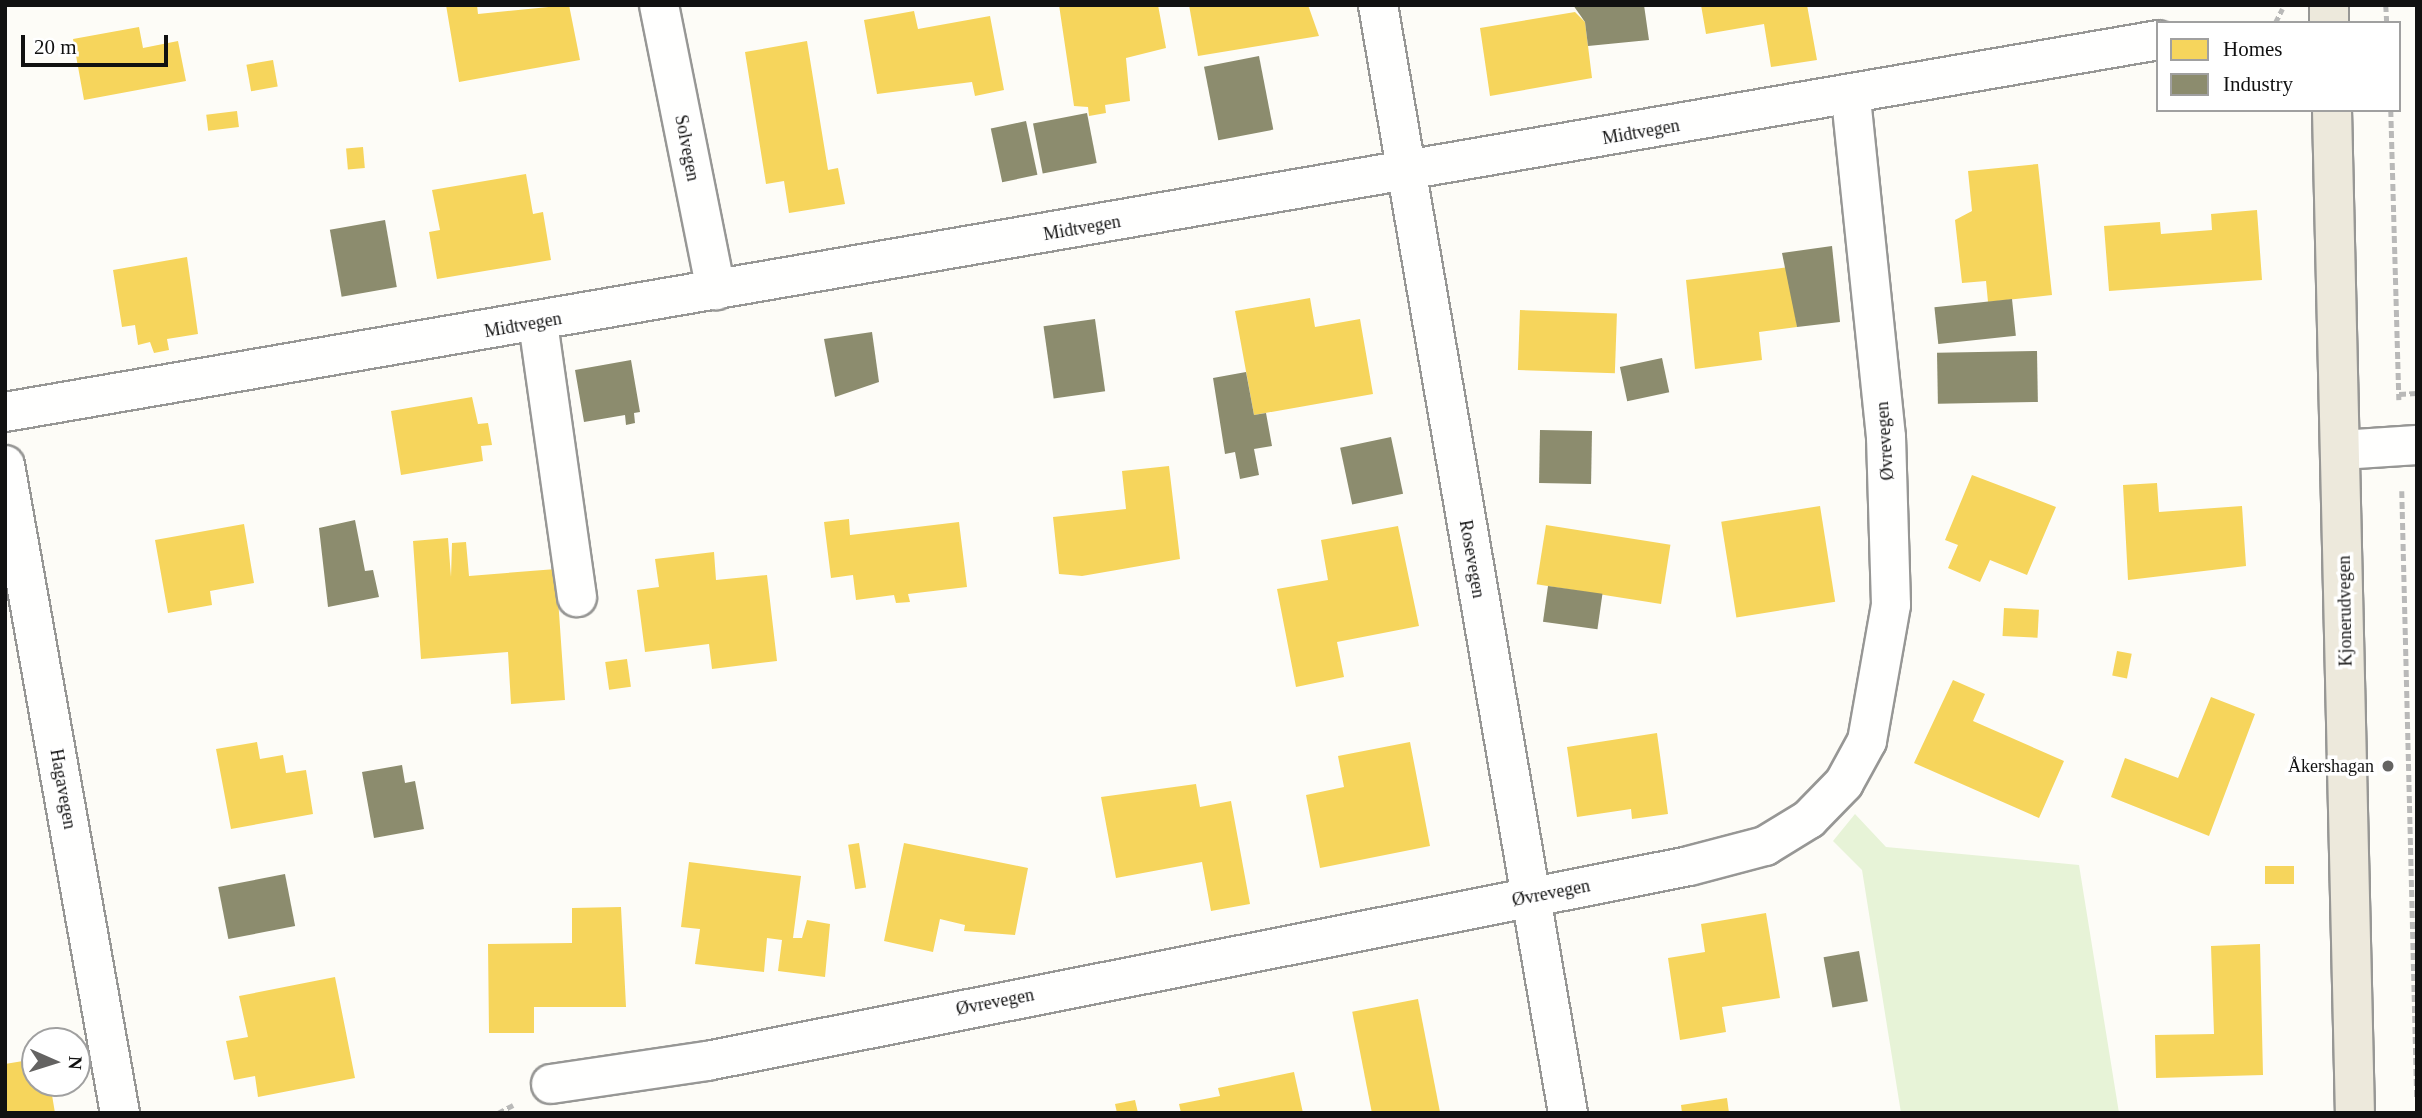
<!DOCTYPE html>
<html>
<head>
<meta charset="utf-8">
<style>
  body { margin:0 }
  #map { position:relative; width:2422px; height:1118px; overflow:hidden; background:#fdfcf7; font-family:Georgia,serif }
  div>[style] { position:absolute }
  .green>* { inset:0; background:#e7f3d7 }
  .homes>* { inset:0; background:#f6d55c; transform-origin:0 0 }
  .industry>* { inset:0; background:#8c8c6e; transform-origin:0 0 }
  .path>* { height:4.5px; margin-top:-2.25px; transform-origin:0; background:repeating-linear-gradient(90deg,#b9b9b8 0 7px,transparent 0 10.5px) }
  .roads { filter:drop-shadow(2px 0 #979795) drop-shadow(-2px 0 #979795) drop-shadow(0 2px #979795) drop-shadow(0 -2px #979795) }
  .minor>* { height:38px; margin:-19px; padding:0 19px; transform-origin:19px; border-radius:19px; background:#fffffe }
  .major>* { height:38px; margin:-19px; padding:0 19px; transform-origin:19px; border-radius:19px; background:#ede9dc }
  .dots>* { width:19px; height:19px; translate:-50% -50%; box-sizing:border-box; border:4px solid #fff; border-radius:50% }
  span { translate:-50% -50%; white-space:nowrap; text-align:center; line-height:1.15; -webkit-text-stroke:7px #fff; paint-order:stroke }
  .street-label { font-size:18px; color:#111 }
  .poi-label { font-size:18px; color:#111 }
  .right { translate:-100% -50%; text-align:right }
  .frame { position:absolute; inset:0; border:7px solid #111; pointer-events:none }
  .legend { position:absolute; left:2156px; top:21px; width:245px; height:91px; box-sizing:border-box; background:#fff; border:2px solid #a0a0a0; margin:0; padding:9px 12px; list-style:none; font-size:21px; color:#111 }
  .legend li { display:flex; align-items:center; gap:14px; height:35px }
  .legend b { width:35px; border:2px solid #a0a0a0 }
  .north { position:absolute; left:21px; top:1027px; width:70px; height:70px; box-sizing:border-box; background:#fff; border:2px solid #a0a0a0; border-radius:50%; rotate:93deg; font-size:19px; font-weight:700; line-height:28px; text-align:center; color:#111 }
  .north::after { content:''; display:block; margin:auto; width:24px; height:32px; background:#646362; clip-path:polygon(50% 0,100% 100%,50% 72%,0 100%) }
  .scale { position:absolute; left:21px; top:35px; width:147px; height:32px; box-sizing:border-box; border:4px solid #111; border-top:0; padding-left:9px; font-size:21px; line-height:24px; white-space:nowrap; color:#111; -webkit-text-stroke:5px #fff; paint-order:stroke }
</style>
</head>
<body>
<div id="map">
  <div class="green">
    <i style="clip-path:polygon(1855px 814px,1886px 847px,2079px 865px,2119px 1113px,1901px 1113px,1862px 870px,1833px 841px)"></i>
  </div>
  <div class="homes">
    <i style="clip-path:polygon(446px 5px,477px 5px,478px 14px,569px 5px,580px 60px,459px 82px)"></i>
    <i style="clip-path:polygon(1059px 5px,1158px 5px,1166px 48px,1126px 58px,1130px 101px,1105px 105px,1106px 113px,1089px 116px,1088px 107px,1074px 106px)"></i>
    <i style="clip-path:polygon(1189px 5px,1308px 5px,1319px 36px,1198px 56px)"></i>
    <i style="clip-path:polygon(1701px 5px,1807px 5px,1817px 60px,1771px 67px,1764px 24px,1706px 34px)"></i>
    <i style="clip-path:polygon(914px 11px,918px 29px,990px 16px,1004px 90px,975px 96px,972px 82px,877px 94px,864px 20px)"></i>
    <i style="clip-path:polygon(1575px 12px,1585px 22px,1592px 78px,1490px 96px,1480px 28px)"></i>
    <i style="clip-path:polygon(139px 27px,143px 48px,178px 41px,186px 81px,84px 100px,73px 39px)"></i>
    <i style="clip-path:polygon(807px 41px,828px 170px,838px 168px,845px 204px,789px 213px,784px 181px,766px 184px,745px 52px)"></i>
    <i style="left:273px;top:60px;width:27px;height:27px;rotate:80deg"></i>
    <i style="left:237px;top:111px;width:16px;height:31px;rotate:83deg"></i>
    <i style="left:363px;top:147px;width:21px;height:17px;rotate:85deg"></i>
    <i style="clip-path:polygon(2038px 164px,2052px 295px,1988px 302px,1986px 281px,1962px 283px,1955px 220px,1972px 211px,1968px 171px)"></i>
    <i style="clip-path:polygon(526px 174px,533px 214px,543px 212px,551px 260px,437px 279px,429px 232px,440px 230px,432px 190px)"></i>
    <i style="clip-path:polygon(2257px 210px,2262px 280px,2109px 291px,2104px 226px,2160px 222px,2161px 234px,2212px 230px,2211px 214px)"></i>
    <i style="clip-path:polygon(187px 257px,198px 334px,167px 339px,169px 350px,154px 353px,150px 342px,138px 345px,135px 325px,122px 327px,113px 270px)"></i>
    <i style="clip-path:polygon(1789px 267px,1797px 327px,1759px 332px,1762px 360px,1695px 369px,1686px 280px)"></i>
    <i style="clip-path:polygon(1310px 298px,1315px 327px,1360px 319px,1373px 394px,1254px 415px,1235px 311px)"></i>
    <i style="left:1520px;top:310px;width:97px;height:60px;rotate:2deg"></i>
    <i style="clip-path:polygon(472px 397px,478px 424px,488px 423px,492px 445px,481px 446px,483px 461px,401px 475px,391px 411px)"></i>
    <i style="clip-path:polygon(1169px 466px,1180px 559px,1082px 576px,1059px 574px,1053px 517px,1126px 509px,1122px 471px)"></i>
    <i style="clip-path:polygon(1972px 475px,2056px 507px,2027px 575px,1990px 560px,1980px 582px,1948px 568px,1958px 545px,1945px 540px)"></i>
    <i style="clip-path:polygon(2157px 483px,2159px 512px,2242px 506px,2246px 566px,2128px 580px,2123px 485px)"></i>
    <i style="left:1820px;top:506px;width:97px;height:100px;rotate:81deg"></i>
    <i style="clip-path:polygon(849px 519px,850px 535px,959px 522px,967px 587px,908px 594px,910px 602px,896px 603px,894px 595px,856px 600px,853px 575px,831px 578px,824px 522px)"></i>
    <i style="clip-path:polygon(244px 524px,254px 583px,210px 591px,212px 605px,168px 613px,155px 540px)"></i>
    <i style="left:1546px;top:525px;width:126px;height:60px;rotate:9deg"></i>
    <i style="clip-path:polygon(1398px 526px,1419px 626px,1337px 642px,1344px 677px,1296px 687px,1277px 589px,1328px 580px,1321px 540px)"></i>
    <i style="clip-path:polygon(448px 538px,451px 577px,452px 543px,466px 542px,469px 576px,556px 569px,565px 700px,511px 704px,508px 652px,421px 659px,413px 541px)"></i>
    <i style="clip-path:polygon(714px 552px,716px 580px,767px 575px,777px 661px,712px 669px,709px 644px,645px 652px,637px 590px,659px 587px,655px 559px)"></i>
    <i style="left:2004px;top:608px;width:35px;height:28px;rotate:3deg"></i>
    <i style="left:2117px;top:651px;width:15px;height:25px;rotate:11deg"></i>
    <i style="left:627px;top:659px;width:28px;height:22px;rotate:82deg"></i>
    <i style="clip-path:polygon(1953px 680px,1985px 694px,1973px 721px,2064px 761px,2039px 818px,1914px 763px)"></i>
    <i style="clip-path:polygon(2211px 697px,2255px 714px,2209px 836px,2111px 797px,2125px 758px,2178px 778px)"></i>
    <i style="clip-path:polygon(1657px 733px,1668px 814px,1632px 819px,1631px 809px,1577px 817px,1567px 747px)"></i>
    <i style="clip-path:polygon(257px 742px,260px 759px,283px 755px,286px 773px,306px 770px,313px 814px,231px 829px,216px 749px)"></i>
    <i style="clip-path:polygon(1410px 742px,1430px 846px,1320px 868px,1306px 795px,1344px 787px,1338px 756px)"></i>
    <i style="clip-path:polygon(1196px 784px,1200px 807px,1231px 801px,1250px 904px,1211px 911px,1202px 862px,1116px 878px,1101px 797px)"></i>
    <i style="left:859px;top:843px;width:45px;height:11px;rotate:81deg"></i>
    <i style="clip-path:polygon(904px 843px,1028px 868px,1015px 935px,964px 931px,965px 925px,940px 919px,933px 952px,884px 941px)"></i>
    <i style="clip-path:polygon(689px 862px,801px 876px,793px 938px,802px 938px,807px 920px,830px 924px,825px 977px,778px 971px,782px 940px,767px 938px,764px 972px,695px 964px,700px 929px,681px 927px)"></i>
    <i style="left:2265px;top:866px;width:29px;height:18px"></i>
    <i style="clip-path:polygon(621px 907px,626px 1007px,534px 1007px,534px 1033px,489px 1033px,488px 944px,572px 943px,572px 908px)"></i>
    <i style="clip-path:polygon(1766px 913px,1780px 998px,1722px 1007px,1726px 1032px,1680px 1040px,1668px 958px,1705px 952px,1701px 924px)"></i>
    <i style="clip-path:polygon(2260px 944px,2263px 1075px,2156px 1078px,2155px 1035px,2214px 1034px,2211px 946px)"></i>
    <i style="clip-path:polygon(335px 977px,355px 1078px,258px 1097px,255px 1076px,234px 1080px,226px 1041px,248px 1037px,239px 996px)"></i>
    <i style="left:1418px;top:999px;width:116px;height:67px;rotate:79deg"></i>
    <i style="clip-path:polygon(35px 1059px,35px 1083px,50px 1083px,55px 1113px,5px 1113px,5px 1064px)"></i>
    <i style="clip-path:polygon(1294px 1072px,1303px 1113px,1181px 1113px,1179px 1104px,1220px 1096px,1218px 1088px)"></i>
    <i style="clip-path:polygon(1727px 1098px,1729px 1113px,1682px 1113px,1681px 1105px)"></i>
    <i style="clip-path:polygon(1135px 1100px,1138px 1113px,1117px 1113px,1115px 1104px)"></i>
  </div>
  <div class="industry">
    <i style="clip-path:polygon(1573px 5px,1644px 5px,1649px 40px,1588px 46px,1585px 22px)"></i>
    <i style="left:1259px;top:56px;width:75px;height:56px;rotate:79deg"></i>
    <i style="left:1087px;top:113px;width:51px;height:55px;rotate:79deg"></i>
    <i style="left:1026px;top:121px;width:55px;height:36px;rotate:78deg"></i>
    <i style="left:385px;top:220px;width:68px;height:56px;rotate:80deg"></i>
    <i style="clip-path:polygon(1832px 246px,1840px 322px,1797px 327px,1782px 253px)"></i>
    <i style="left:2012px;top:299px;width:37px;height:78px;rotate:84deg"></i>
    <i style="left:1095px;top:319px;width:73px;height:52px;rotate:82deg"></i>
    <i style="clip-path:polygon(872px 332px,879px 382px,835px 397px,824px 339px)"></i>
    <i style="left:2037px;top:351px;width:51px;height:100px;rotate:89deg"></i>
    <i style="left:1662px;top:358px;width:35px;height:43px;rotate:78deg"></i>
    <i style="clip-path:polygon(631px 360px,640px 412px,634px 413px,635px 423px,626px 425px,625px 415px,584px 422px,575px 370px)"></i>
    <i style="clip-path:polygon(1246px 372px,1254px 415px,1266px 413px,1272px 446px,1254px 449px,1259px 475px,1240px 479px,1235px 452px,1225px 454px,1213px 378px)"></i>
    <i style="left:1540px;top:430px;width:52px;height:53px;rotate:1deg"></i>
    <i style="left:1391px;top:437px;width:58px;height:52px;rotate:78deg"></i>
    <i style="clip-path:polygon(355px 520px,365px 571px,373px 570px,379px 597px,328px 607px,319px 528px)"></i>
    <i style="left:1548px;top:586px;width:55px;height:36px;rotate:8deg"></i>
    <i style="clip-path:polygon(402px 765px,405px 783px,415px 781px,424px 829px,374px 838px,362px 772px)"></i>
    <i style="left:285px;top:874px;width:53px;height:68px;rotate:79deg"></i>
    <i style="left:1859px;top:951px;width:51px;height:36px;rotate:80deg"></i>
  </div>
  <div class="path">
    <i style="left:2386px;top:5px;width:18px;rotate:87deg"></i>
    <i style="left:2275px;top:23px;width:16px;rotate:-63deg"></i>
    <i style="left:2391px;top:110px;width:290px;rotate:88.4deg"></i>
    <i style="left:2399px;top:394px;width:18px;rotate:-3deg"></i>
    <i style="left:2402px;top:491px;width:608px;rotate:88.59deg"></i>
    <i style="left:498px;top:1113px;width:17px;rotate:-28deg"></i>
  </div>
  <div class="roads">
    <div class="minor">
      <i style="left:659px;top:5px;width:291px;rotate:78.7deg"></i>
      <i style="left:1378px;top:5px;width:1124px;rotate:80.27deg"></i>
      <i style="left:538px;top:323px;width:277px;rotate:81.9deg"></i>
      <i style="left:5px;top:412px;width:2185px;rotate:-9.8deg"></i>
      <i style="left:2341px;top:450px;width:76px;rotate:-3.8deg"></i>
      <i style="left:5px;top:465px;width:658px;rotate:79.94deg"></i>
      <i style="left:551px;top:1084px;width:158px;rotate:-8.4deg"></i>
      <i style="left:707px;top:1061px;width:1001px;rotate:-11.23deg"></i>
      <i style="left:1689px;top:866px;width:79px;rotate:-14.7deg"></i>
      <i style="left:1765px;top:846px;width:52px;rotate:-31.5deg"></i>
      <i style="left:1809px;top:819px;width:50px;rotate:-45.8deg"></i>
      <i style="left:1844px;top:783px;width:48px;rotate:-61.3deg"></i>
      <i style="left:1867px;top:741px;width:138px;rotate:-80deg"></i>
      <i style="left:1891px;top:605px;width:168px;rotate:-91.7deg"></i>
      <i style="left:1886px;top:437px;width:343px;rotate:-95.9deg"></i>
    </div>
    <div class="major">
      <i style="left:2329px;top:5px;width:18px;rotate:90deg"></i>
      <i style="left:2332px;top:110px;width:1003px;rotate:88.69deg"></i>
    </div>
  </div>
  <div class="dots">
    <i style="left:2388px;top:766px;background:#646362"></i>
  </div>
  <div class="street-label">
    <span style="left:1641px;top:132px;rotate:-10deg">Midtvegen</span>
    <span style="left:687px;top:148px;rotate:79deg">Solvegen</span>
    <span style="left:1082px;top:228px;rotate:-10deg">Midtvegen</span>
    <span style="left:523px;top:325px;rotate:-10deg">Midtvegen</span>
    <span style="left:1885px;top:441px;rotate:-94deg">Øvrevegen</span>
    <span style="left:1472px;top:559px;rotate:80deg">Rosevegen</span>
    <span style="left:2345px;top:611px;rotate:-91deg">Kjonerudvegen</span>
    <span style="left:63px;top:789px;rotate:80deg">Hagavegen</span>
    <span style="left:1551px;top:893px;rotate:-11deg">Øvrevegen</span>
    <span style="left:995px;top:1002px;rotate:-11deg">Øvrevegen</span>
  </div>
  <div class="poi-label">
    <span class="right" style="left:2374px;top:766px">Åkershagan</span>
  </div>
  <div class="frame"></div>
  <ul class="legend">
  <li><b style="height:19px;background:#f6d55c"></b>Homes</li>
  <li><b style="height:19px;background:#8c8c6e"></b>Industry</li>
  </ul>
  <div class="north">N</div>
  <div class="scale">20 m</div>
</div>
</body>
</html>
